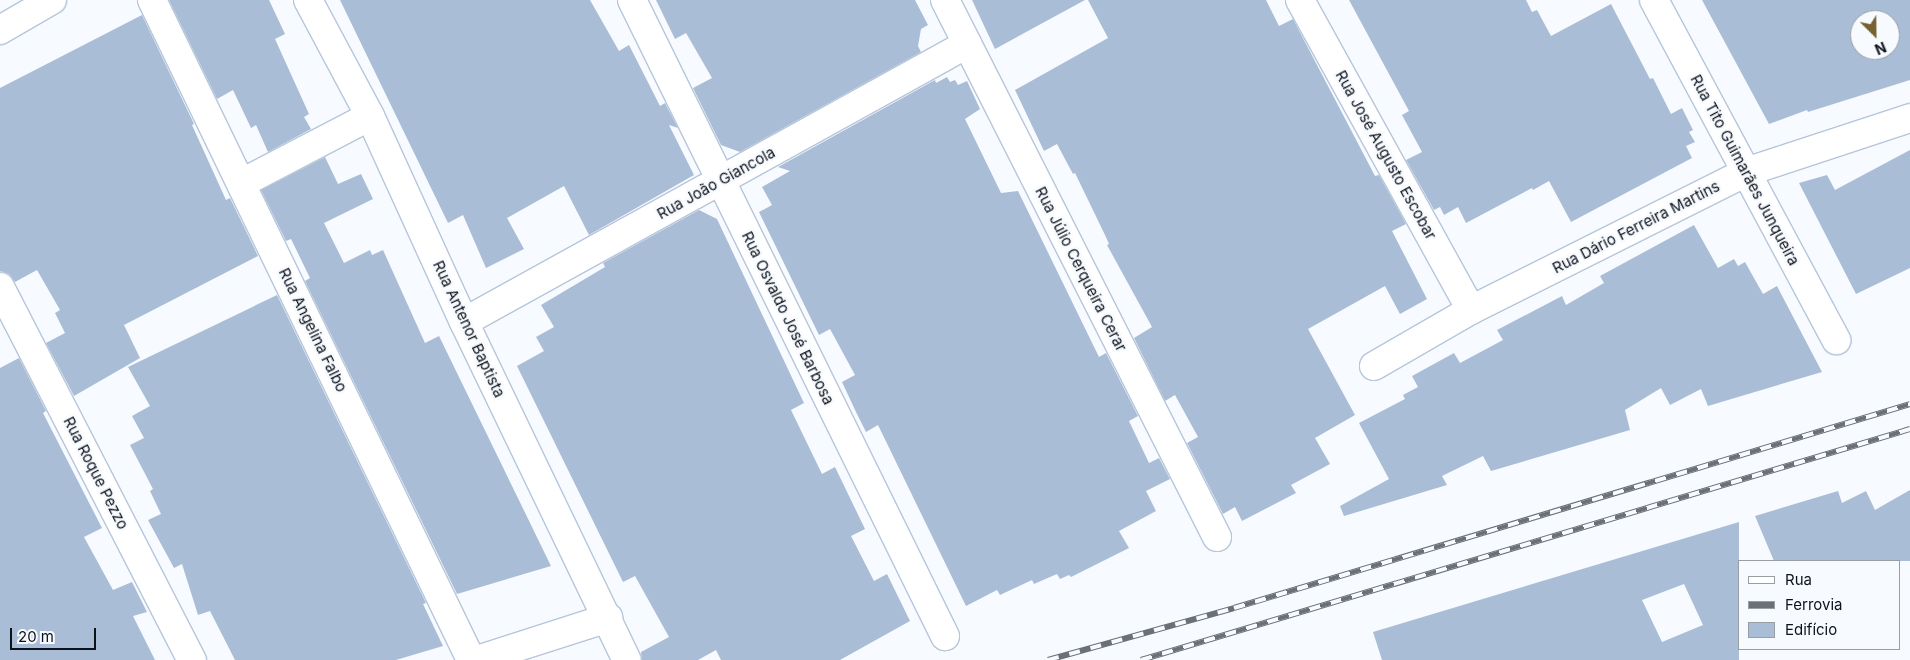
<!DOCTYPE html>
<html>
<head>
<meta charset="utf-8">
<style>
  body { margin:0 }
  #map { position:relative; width:1910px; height:660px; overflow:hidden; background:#f7fafe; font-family:Inter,sans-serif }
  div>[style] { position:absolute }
  .building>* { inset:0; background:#aabdd7 }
  .roads { filter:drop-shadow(1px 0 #b6c6db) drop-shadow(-1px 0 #b6c6db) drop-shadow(0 1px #b6c6db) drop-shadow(0 -1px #b6c6db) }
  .minor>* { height:28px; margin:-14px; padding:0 14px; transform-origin:14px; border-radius:14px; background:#fff }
  .major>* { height:28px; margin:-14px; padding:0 14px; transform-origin:14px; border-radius:14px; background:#fff }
  .rail>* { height:5.5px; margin-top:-2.75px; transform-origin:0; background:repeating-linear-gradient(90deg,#f7fafe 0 11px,#6b7076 0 22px); box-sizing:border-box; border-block:1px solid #6b7076 }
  span { translate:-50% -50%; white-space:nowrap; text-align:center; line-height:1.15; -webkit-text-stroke:5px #f7fafe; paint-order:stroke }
  .street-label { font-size:15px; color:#0d131a }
  .legend { position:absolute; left:1738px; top:560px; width:162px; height:90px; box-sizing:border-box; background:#f7fafe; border:1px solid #999ea3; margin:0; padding:6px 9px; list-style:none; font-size:15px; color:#0d131a }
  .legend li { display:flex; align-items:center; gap:10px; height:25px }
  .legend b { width:25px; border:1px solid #999ea3 }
  .north { position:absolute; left:1850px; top:10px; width:50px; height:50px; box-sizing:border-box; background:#f7fafe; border:1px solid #999ea3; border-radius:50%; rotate:157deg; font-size:14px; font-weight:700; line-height:20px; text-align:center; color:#0d131a }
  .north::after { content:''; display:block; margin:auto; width:18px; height:22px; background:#776131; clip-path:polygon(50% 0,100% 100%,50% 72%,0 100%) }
  .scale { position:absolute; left:10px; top:628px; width:86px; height:22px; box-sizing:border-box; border:2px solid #0d131a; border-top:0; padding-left:6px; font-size:15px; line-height:18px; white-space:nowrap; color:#0d131a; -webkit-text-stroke:4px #f7fafe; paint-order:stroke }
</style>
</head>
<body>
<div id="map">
  <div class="building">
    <i style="clip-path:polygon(169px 0,269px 0,285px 34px,275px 39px,309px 114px,304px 117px,311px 129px,268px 152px,256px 125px,251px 128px,233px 90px,217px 99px)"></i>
    <i style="clip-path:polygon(340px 0,590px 0,619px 51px,629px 45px,660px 106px,665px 103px,678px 128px,669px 125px,694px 175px,589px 235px,564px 186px,507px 218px,524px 249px,486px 268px,463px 215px,448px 223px)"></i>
    <i style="clip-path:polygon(656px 0,915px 0,928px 25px,921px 29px,918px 46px,921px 52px,740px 152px,721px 145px,693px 88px,712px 78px,686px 33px,675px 39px)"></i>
    <i style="clip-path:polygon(972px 0,1085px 0,995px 49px)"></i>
    <i style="clip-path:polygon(1088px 0,1266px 0,1279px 26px,1293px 19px,1375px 176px,1379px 175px,1406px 224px,1392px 231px,1427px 299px,1400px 314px,1385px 286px,1308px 329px,1355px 415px,1315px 438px,1330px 464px,1291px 485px,1296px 493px,1242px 521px,1235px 507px,1223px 514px,1187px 443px,1198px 437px,1175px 395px,1165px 401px,1134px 338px,1152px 327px,1107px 245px,1109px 244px,1105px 235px,1075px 173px,1073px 174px,1057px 144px,1044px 151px,1015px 90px,1108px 38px)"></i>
    <i style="clip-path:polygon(1349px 0,1526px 0,1532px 12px,1537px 10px,1551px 36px,1611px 4px,1650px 79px,1653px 78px,1671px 114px,1682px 108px,1693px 130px,1689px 132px,1695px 142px,1686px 146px,1692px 158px,1571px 222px,1549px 181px,1533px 190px,1532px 188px,1466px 223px,1458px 207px,1444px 215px,1440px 207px,1434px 210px,1406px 160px,1422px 152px,1402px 115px,1409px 111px)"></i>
    <i style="clip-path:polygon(evenodd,1702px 0,1910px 0,1910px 80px,1808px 112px,1807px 110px,1769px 124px,1702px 0,1860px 20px,1890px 20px,1890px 50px,1860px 50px,1860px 20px)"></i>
    <i style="clip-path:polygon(142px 15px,194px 124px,192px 125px,226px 200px,230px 198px,258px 256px,124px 325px,140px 358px,74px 396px,46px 343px,65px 333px,55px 313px,60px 310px,37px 270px,15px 282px,9px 274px,0 271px,0 88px)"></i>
    <i style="clip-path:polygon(947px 77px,950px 82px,955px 80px,958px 85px,967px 81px,980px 109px,965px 119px,1001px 193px,1018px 191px,1099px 357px,1106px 353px,1138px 416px,1129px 421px,1149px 463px,1159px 458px,1170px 479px,1146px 491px,1156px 511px,1119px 531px,1129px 548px,1071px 577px,1069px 575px,1060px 579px,1057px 574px,1034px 584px,1032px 580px,1000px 595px,997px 590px,966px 606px,878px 425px,866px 432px,856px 412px,842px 382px,855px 375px,830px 329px,819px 335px,759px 212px,772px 205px,762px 187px,790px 171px,778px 167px,935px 80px,936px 83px)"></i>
    <i style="clip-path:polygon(1910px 150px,1910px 268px,1856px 294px,1799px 183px,1827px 175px,1835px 190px)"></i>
    <i style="clip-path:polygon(325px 157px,338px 184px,361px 174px,373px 199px,324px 223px,344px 263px,370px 250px,372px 255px,383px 250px,425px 343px,439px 336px,551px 566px,457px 594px,305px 281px,310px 278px,291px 239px,286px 241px,261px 190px)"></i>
    <i style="clip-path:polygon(699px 210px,717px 219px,804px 403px,791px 410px,822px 474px,835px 467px,865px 529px,851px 536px,874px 581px,887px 574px,910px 621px,840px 660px,721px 660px,716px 650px,698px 660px,642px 660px,641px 652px,669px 637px,635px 576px,623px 582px,517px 366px,544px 351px,536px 337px,554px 327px,541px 305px,605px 267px,603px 263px)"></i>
    <i style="clip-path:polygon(1694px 225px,1718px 268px,1734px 259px,1738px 266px,1745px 262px,1763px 294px,1777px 286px,1822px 372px,1708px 406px,1701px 389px,1670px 405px,1661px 388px,1625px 410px,1630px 430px,1491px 471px,1483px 456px,1442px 476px,1447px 485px,1344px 516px,1340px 506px,1389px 479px,1359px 423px,1405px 399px,1403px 395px,1418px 387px,1412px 376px,1454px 353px,1460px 363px,1503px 340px,1497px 330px,1562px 296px,1566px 305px,1604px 283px,1600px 276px)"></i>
    <i style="clip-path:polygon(277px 295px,426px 603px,423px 604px,443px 646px,396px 660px,235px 660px,210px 611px,198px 615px,182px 564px,174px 568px,148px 520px,161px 514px,150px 491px,153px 489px,130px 445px,144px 438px,132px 416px,150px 406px,128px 367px)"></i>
    <i style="clip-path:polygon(19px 358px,46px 411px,43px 413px,102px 528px,84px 537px,113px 590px,132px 582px,147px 612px,133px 616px,155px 660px,0 660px,0 368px)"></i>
    <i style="clip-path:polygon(1910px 490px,1910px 561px,1774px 561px,1755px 516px,1838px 491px,1842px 503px,1866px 491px,1875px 510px)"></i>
    <i style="clip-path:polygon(evenodd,1739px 522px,1739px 660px,1382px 660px,1373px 632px,1739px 522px,1684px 584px,1703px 625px,1662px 642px,1642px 600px,1684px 584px)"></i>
  </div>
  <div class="roads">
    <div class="minor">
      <i style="left:152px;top:0;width:733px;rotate:64.2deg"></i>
      <i style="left:308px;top:0;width:132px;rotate:61.9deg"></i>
      <i style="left:370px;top:116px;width:226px;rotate:65.5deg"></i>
      <i style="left:464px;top:322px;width:375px;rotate:64.3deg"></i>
      <i style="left:632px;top:0;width:709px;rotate:63.8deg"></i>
      <i style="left:945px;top:0;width:602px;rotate:63.14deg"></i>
      <i style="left:1300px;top:0;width:354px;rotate:61.1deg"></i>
      <i style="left:1654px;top:0;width:386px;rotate:61.8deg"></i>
      <i style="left:242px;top:183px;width:144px;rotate:-27.6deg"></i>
      <i style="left:0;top:287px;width:420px;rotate:62.8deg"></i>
      <i style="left:464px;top:322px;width:575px;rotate:-28.93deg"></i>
      <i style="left:1374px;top:366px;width:112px;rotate:-30deg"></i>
      <i style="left:1471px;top:310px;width:308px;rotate:-26.6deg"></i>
      <i style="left:1746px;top:172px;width:173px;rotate:-18.2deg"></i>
      <i style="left:477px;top:660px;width:138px;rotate:-17.8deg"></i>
    </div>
    <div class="major">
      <i style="left:0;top:30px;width:60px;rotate:-30deg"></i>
    </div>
  </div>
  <div class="rail">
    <i style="left:1048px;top:660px;width:193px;rotate:-15.6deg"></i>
    <i style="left:1234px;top:608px;width:706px;rotate:-16.79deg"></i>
    <i style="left:1141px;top:660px;width:803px;rotate:-16.72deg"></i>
  </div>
  <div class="street-label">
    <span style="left:1386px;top:155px;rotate:61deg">Rua José Augusto Escobar</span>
    <span style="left:1745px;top:170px;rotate:62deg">Rua Tito Guimarães Junqueira</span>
    <span style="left:716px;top:183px;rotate:-29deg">Rua João Giancola</span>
    <span style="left:1636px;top:227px;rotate:-27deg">Rua Dário Ferreira Martins</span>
    <span style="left:1081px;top:269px;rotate:63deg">Rua Júlio Cerqueira Cerar</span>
    <span style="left:788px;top:318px;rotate:64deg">Rua Osvaldo José Barbosa</span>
    <span style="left:469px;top:329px;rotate:65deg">Rua Antenor Baptista</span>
    <span style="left:313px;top:330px;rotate:64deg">Rua Angelina Falbo</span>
    <span style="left:96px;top:473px;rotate:63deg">Rua Roque Pezzo</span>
  </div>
  <ul class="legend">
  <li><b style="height:6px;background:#fff"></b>Rua</li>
  <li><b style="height:6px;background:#6b7076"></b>Ferrovia</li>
  <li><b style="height:14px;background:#aabdd7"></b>Edifício</li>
  </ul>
  <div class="north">N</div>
  <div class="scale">20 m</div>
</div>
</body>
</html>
